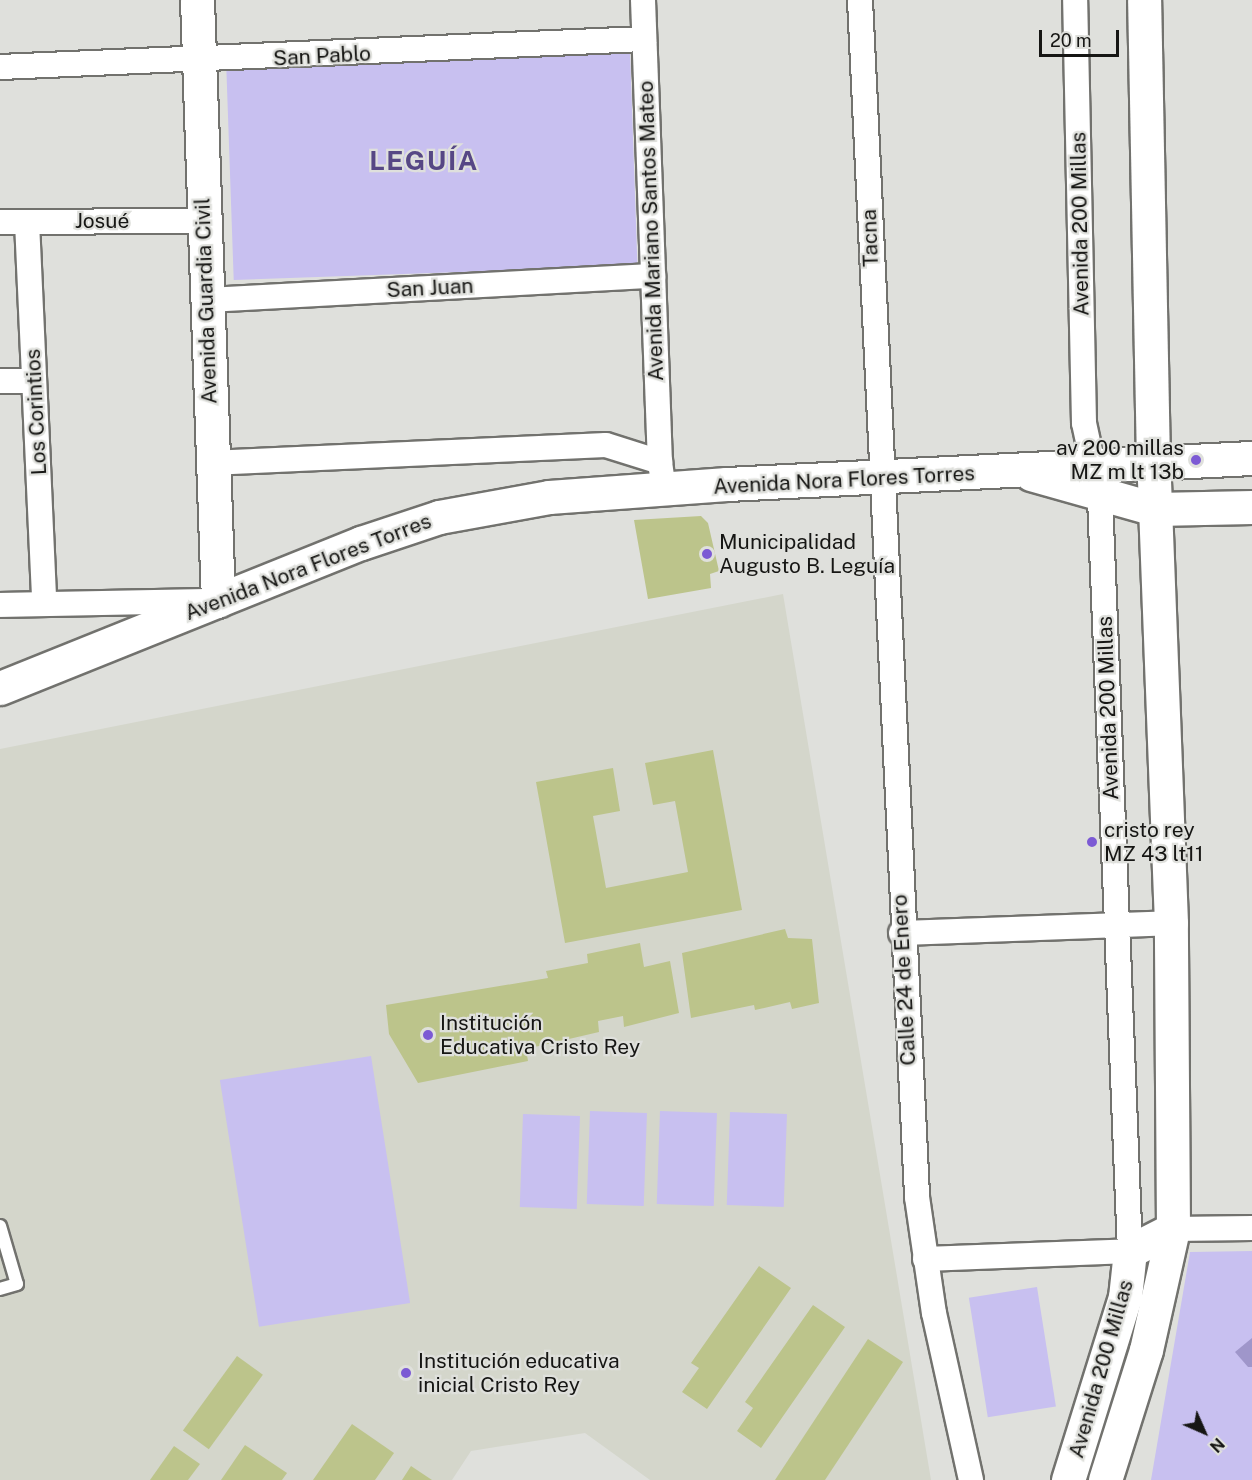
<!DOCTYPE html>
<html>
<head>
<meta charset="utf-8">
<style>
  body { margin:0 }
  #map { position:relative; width:1252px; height:1480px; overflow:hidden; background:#dfe0dc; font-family:"Public Sans",sans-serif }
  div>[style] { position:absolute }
  .built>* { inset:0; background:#d4d6cb }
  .green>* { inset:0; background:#c8c0f0; transform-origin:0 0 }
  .water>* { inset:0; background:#9f96ca }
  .building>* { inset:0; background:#bcc48b; transform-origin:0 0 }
  .roads { filter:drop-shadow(2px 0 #72726e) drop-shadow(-2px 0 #72726e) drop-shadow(0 2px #72726e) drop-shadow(0 -2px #72726e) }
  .lane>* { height:12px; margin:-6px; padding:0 6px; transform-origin:6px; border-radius:6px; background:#fff }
  .street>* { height:24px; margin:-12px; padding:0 12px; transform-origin:12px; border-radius:12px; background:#fff }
  .secondary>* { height:33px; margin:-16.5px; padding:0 16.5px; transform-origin:16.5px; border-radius:16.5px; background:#fff }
  .dots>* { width:16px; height:16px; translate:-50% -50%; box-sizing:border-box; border:3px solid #dfe0dc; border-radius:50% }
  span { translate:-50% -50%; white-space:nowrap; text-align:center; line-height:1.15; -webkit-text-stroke:4.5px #dfe0dc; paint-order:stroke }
  .street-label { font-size:21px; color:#161614 }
  .poi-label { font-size:21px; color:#161614 }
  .right { translate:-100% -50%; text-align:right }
  .left { translate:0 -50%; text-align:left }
  .district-label { font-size:27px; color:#564785; font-weight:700; letter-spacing:1.5px }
  .north { position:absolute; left:1174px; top:1402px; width:60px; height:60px; -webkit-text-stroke:4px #dfe0dc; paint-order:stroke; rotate:135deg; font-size:16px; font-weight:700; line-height:24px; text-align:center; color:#161614 }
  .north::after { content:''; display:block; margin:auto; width:21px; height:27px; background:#161614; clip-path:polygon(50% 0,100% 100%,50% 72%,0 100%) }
  .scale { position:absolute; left:1039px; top:30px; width:80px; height:27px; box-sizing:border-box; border:3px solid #161614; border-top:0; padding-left:8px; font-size:18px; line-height:21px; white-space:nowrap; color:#161614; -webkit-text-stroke:4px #dfe0dc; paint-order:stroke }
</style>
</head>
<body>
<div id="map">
  <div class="built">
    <i style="clip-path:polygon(783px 594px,931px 1480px,650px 1480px,585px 1433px,471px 1451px,452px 1480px,0 1480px,0 749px)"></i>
  </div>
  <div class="green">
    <i style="left:630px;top:52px;width:214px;height:404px;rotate:88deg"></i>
    <i style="left:371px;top:1056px;width:250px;height:153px;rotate:81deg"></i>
    <i style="left:590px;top:1111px;width:57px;height:93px;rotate:2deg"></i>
    <i style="left:660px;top:1111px;width:57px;height:93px;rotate:2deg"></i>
    <i style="left:730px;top:1112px;width:57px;height:93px;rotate:2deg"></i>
    <i style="left:523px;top:1114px;width:57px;height:93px;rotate:2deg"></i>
    <i style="clip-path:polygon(1252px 1251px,1252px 1480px,1151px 1480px,1190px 1252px)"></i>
    <i style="left:1037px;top:1287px;width:121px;height:69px;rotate:81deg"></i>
  </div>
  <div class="water">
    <i style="clip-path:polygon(1252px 1338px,1252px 1367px,1248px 1367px,1235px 1352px)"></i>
  </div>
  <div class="building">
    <i style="clip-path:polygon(701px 516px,708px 523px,719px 571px,710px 574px,711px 588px,648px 599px,634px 520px)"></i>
    <i style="clip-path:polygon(713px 750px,742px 910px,565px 943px,536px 782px,613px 768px,620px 811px,593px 816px,606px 888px,688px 872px,675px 801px,653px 805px,645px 763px)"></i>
    <i style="clip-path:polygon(785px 929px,788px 938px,812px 939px,819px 1003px,792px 1009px,790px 1002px,755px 1010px,754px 1005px,691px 1018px,682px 953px)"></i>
    <i style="clip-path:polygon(640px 943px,644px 967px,670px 961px,679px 1013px,624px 1027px,623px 1016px,598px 1021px,599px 1032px,526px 1049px,528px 1061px,418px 1083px,389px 1034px,386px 1005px,548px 978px,546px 971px,588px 963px,587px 954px)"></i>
    <i style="clip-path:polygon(759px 1266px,791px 1288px,707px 1409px,682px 1392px,699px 1368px,691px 1363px)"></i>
    <i style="clip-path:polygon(813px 1305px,845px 1327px,761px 1448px,737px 1431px,753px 1408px,745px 1402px)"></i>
    <i style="clip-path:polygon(868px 1339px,903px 1362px,825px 1480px,775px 1480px)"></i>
    <i style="left:237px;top:1356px;width:32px;height:92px;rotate:36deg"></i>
    <i style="clip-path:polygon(352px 1424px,394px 1453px,375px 1480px,313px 1480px)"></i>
    <i style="clip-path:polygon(245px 1445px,287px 1473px,282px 1480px,221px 1480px)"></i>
    <i style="clip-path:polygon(174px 1446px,200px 1464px,188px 1480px,150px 1480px)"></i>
    <i style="clip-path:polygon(411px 1466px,432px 1480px,402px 1480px)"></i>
  </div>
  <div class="roads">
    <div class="lane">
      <i style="left:0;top:1226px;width:60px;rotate:73.7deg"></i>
      <i style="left:17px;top:1284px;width:18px;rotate:164deg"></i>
    </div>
    <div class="street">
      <i style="left:643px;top:0;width:462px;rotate:87.9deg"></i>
      <i style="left:860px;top:0;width:1198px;rotate:87.27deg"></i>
      <i style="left:917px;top:1197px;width:117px;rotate:81.7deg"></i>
      <i style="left:934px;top:1313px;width:171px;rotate:77.5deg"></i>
      <i style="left:0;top:67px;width:645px;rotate:-2.49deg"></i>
      <i style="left:0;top:222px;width:204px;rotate:-0.3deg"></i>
      <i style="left:27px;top:222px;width:381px;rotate:87.4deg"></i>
      <i style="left:206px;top:300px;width:448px;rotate:-3.1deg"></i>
      <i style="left:0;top:381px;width:34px"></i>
      <i style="left:210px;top:463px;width:396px;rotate:-2.6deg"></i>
      <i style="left:606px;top:445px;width:57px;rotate:17.5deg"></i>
      <i style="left:660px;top:462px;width:29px;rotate:82deg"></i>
      <i style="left:0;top:605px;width:207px;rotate:-1.1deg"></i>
      <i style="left:901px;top:933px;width:270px;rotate:-2.1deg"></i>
      <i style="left:1173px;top:1229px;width:79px;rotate:-0.7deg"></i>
      <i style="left:925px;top:1259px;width:205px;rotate:-2.2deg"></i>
      <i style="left:1130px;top:1251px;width:755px;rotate:-92.28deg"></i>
      <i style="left:1100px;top:497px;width:76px;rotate:-102.2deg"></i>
      <i style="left:1084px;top:423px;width:423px;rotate:-91.2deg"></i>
    </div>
    <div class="secondary">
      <i style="left:197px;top:0;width:601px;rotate:88deg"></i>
      <i style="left:1031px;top:474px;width:129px;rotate:15.8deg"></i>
      <i style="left:1155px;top:509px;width:97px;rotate:-1.2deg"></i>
      <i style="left:0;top:688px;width:389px;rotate:-21.9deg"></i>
      <i style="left:361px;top:543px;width:82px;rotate:-18.4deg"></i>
      <i style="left:439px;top:517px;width:112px;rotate:-10.3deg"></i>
      <i style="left:549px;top:497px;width:178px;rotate:-4.2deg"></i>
      <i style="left:727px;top:484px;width:526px;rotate:-2.84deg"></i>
      <i style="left:1068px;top:1480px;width:192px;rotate:-72.7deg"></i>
      <i style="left:1125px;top:1297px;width:46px;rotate:-83.8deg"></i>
      <i style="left:1130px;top:1251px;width:48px;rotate:-27.1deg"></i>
      <i style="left:1105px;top:1480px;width:136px;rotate:-72.5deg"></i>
      <i style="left:1146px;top:1350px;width:124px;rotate:-77.4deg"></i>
      <i style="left:1173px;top:1229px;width:306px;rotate:-90.4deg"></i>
      <i style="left:1171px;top:923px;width:460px;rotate:-92.2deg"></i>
      <i style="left:1153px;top:463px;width:463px;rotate:-91.1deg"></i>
    </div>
  </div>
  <div class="dots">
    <i style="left:1196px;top:460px;background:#7c5ad4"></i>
    <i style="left:707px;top:554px;background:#7c5ad4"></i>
    <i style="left:1092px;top:842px;background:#7c5ad4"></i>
    <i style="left:428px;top:1035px;background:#7c5ad4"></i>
    <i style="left:406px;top:1373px;background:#7c5ad4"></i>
  </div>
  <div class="street-label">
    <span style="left:322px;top:56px;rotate:-3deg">San Pablo</span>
    <span style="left:102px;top:221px">Josué</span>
    <span style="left:1080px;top:224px;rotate:-91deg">Avenida 200 Millas</span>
    <span style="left:651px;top:231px;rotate:-92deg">Avenida Mariano Santos Mateo</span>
    <span style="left:870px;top:238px;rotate:-92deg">Tacna</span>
    <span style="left:430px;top:288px;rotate:-3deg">San Juan</span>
    <span style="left:206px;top:301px;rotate:-92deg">Avenida Guardia Civil</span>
    <span style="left:36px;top:412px;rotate:-93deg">Los Corintios</span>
    <span style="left:844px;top:480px;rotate:-3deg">Avenida Nora Flores Torres</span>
    <span style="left:308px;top:567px;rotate:-21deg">Avenida Nora Flores Torres</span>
    <span style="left:1108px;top:708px;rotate:-92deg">Avenida 200 Millas</span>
    <span style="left:904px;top:980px;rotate:-93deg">Calle 24 de Enero</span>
    <span style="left:1101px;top:1369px;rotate:-74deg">Avenida 200 Millas</span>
  </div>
  <div class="poi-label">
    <span class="right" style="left:1184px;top:460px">av 200 millas<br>MZ m lt 13b</span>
    <span class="left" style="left:719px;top:554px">Municipalidad<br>Augusto B. Leguía</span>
    <span class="left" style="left:1104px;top:842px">cristo rey<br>MZ 43 lt11</span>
    <span class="left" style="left:440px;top:1035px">Institución<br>Educativa Cristo Rey</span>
    <span class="left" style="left:418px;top:1373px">Institución educativa<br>inicial Cristo Rey</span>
  </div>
  <div class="district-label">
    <span style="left:424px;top:161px">LEGUÍA</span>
  </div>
  <div class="north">N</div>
  <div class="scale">20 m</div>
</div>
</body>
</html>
